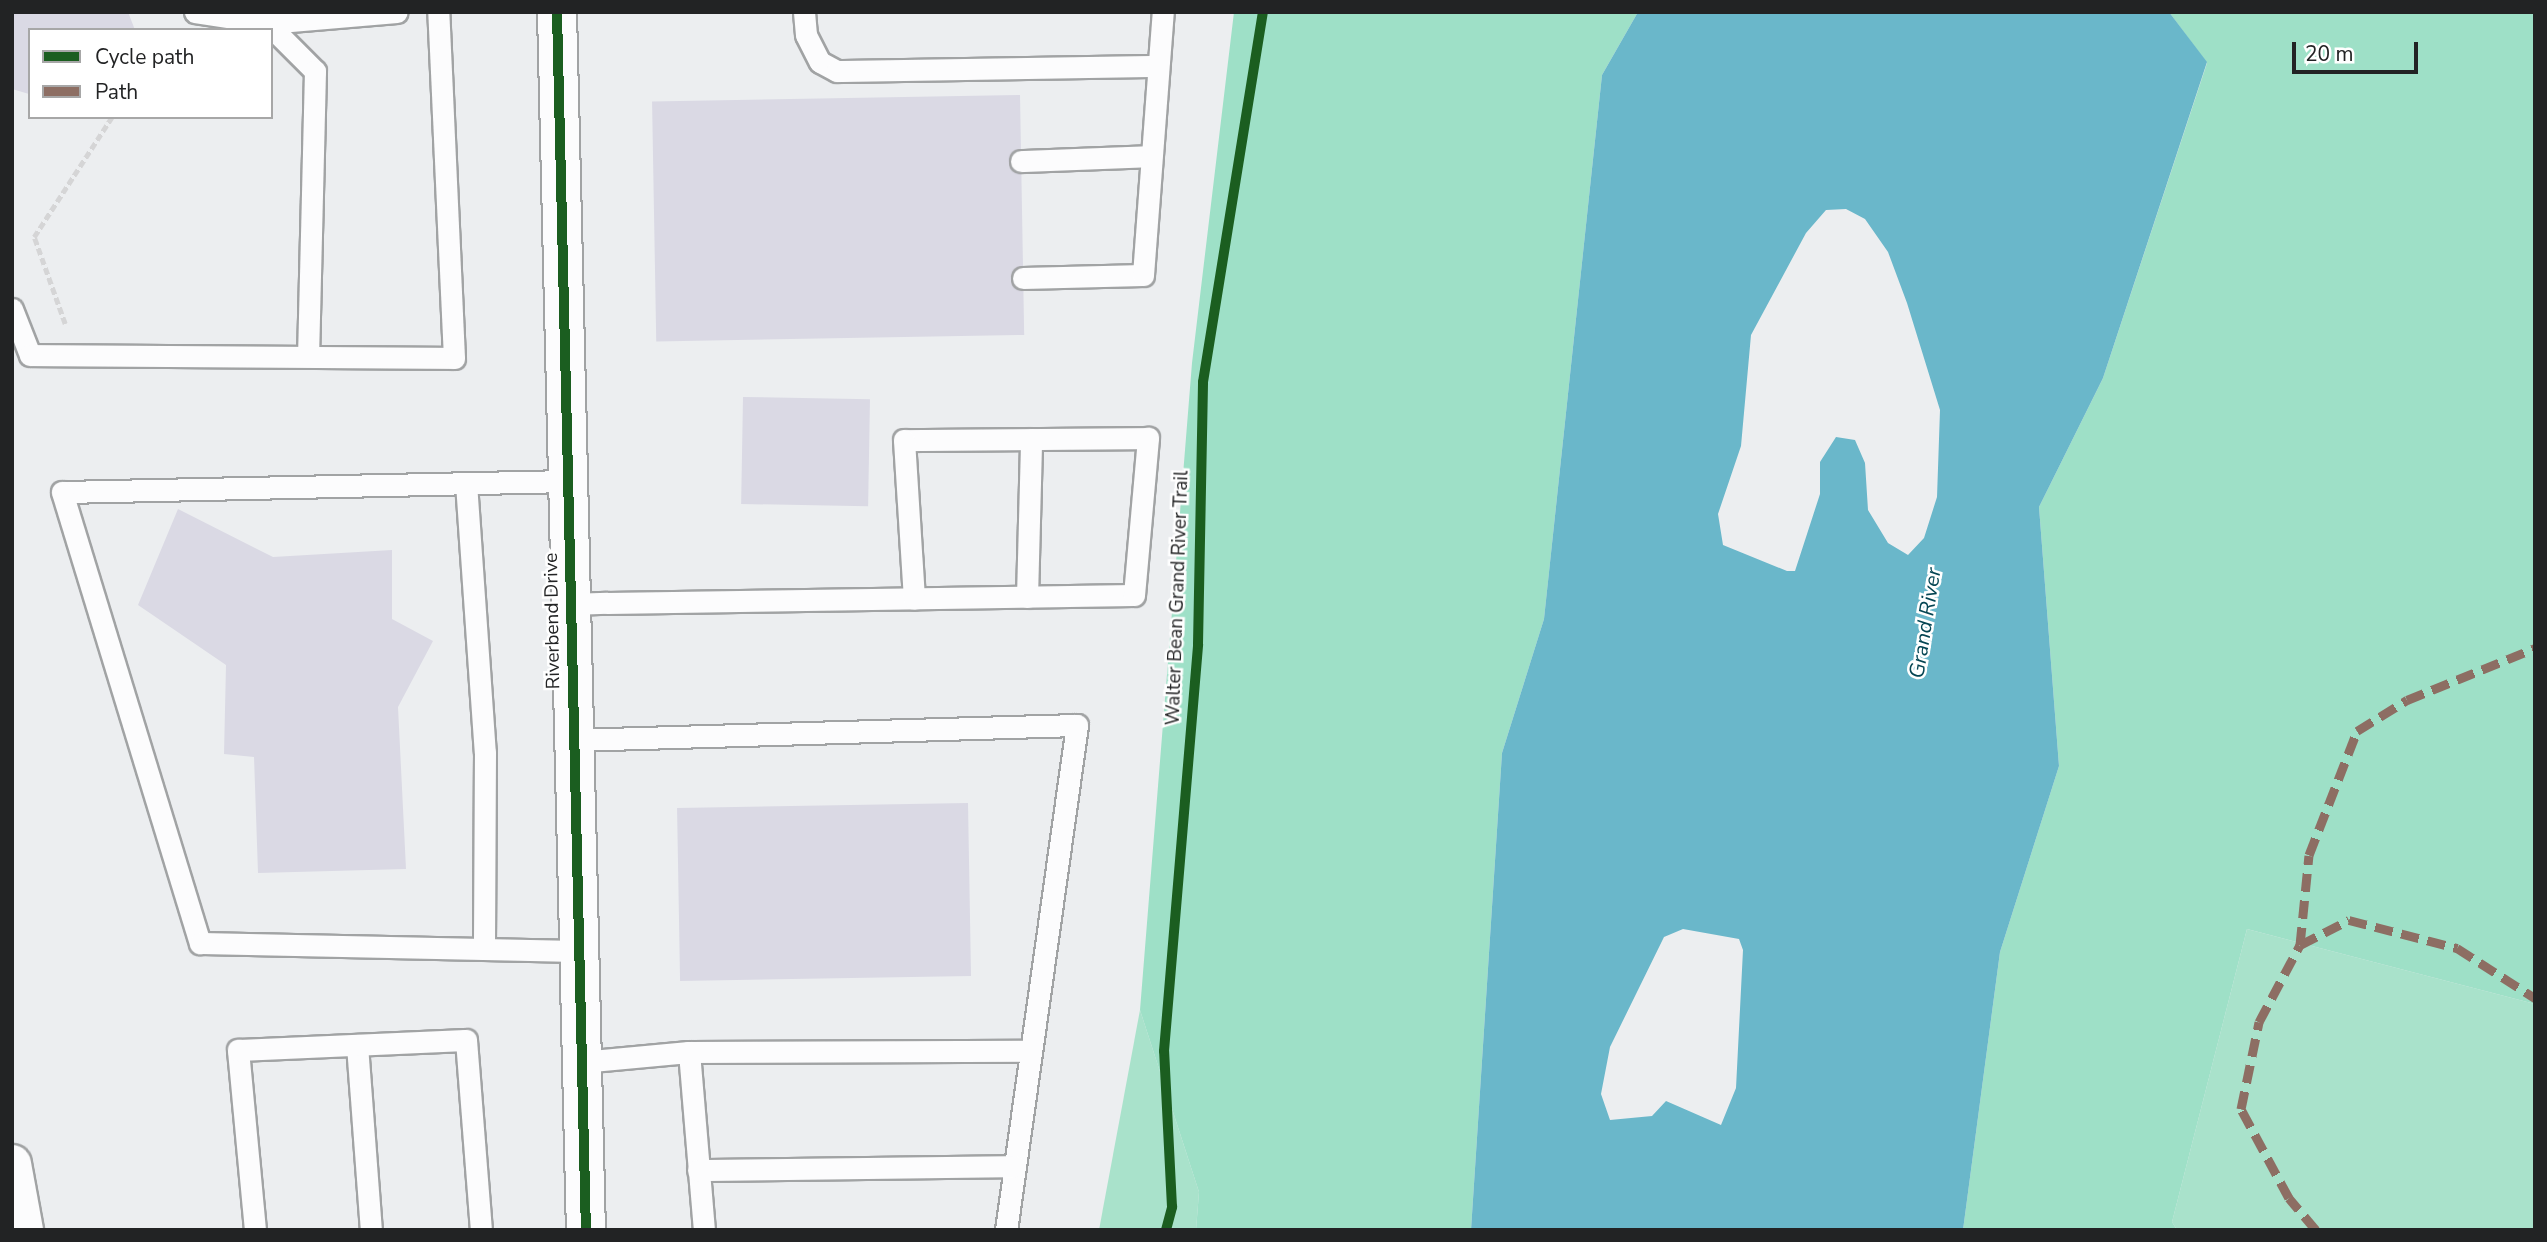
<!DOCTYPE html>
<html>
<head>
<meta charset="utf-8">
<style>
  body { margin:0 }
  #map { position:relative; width:2547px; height:1242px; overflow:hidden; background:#eceef0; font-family:"Nunito Sans",sans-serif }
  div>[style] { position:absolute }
  .green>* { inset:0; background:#a9e2cb }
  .forest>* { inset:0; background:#9ee0c7 }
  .water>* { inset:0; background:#6ab7ca }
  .building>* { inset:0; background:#dad9e4; transform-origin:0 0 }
  .path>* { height:4.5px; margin-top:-2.25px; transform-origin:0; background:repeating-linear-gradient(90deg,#d5d5d6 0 7px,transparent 0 10.5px) }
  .roads { filter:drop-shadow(2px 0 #a1a3a4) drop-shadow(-2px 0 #a1a3a4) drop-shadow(0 2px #a1a3a4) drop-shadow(0 -2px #a1a3a4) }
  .lane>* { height:21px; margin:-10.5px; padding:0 10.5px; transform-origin:10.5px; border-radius:10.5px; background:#fcfcfd }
  .secondary>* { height:38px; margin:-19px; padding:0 19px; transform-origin:19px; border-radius:19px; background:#fcfcfd }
  .highway>* { height:38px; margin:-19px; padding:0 19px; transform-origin:19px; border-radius:19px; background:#fcfcfd }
  .quiet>* { height:9px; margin-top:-4.5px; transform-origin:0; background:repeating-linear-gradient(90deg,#8d6e63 0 18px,transparent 0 27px) }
  .cycleway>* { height:10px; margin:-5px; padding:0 5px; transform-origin:5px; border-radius:5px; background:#1b5e20 }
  span { translate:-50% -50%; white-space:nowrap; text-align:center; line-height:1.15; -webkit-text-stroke:5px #fff; paint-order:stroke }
  .street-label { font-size:19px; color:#222324 }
  .water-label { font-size:21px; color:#044553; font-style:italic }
  .frame { position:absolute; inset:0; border:14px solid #222324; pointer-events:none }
  .legend { position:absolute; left:28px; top:28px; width:245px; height:91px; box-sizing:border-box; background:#fff; border:2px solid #a7a7a7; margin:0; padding:9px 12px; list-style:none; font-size:21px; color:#222324 }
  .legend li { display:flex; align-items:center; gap:14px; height:35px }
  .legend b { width:35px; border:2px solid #a7a7a7 }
  .scale { position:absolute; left:2292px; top:42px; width:126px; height:32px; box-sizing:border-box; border:4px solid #222324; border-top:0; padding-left:9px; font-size:21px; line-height:24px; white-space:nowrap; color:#222324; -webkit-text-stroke:5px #fff; paint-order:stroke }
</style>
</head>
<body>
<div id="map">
  <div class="green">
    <i style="clip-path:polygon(2247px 929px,2535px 1004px,2535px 1230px,2177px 1230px,2172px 1222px)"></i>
    <i style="clip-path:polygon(1140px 1010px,1199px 1192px,1196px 1230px,1099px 1230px)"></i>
  </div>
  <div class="forest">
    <i style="clip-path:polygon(1234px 12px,1638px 12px,1602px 75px,1544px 619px,1502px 753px,1471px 1230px,1196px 1230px,1199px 1192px,1140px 1010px,1192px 363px)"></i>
    <i style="clip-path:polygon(2169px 12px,2535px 12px,2535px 1004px,2247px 929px,2172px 1222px,2177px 1230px,1963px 1230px,2000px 952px,2059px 766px,2039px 507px,2103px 378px,2207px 63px)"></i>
  </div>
  <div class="water">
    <i style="clip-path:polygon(evenodd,1638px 12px,2169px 12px,2207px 62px,2103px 378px,2039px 507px,2059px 766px,2000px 952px,1963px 1230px,1471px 1230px,1502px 753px,1544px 619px,1602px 75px,1638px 12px,1846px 209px,1865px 219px,1888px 252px,1907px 303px,1940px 410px,1937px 497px,1924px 538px,1908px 555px,1888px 543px,1868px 510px,1865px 463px,1855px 440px,1836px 437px,1820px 462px,1820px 494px,1795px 571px,1787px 571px,1723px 545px,1718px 514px,1741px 446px,1751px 335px,1806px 233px,1826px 210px,1846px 209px,1638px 12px,1683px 929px,1739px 939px,1743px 950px,1736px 1088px,1721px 1125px,1666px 1101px,1652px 1116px,1610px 1120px,1601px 1094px,1610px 1047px,1664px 937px,1683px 929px)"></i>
  </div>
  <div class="building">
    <i style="clip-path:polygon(12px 12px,128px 12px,135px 30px,30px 30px,29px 94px,12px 89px)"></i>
    <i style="left:1020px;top:95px;width:240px;height:368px;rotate:89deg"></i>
    <i style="left:743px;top:397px;width:127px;height:107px;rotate:1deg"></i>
    <i style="clip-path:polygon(178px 509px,273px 557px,392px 550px,392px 619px,433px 641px,398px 707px,406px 869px,258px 873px,254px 757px,224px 754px,226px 665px,138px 605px)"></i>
    <i style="left:968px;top:803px;width:173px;height:291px;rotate:89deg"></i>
  </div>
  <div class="path">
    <i style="left:65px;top:324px;width:92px;rotate:-109.6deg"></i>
    <i style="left:34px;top:237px;width:143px;rotate:-57deg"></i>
  </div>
  <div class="roads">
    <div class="lane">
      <i style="left:195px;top:12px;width:73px;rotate:8.7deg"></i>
      <i style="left:267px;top:23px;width:68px;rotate:45deg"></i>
      <i style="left:315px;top:71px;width:284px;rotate:91.4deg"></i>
      <i style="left:804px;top:12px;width:23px;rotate:85deg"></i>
      <i style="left:806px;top:35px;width:30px;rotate:63deg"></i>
      <i style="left:820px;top:62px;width:19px;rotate:28deg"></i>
      <i style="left:837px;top:71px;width:318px;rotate:-0.9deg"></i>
      <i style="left:267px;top:23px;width:130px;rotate:-4.8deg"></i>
      <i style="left:1021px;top:161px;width:129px;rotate:-2.2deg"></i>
      <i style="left:1023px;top:278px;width:120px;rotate:-1.4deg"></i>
      <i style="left:1143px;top:275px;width:264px;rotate:-85.7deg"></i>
      <i style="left:12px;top:309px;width:49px;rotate:68.6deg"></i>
      <i style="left:30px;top:355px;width:424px;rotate:0.4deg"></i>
      <i style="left:454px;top:358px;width:346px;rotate:-92.6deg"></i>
      <i style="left:568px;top:481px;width:506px;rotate:178.75deg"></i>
      <i style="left:62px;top:492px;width:472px;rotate:73deg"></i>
      <i style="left:200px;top:943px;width:378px;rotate:1.2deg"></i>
      <i style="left:466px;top:483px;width:270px;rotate:86deg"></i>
      <i style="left:485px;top:752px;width:197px;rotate:90.3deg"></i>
      <i style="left:1027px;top:597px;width:158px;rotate:-88.5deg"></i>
      <i style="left:570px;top:604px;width:37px;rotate:-2deg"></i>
      <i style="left:607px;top:603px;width:527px;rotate:-0.87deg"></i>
      <i style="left:1134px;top:595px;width:158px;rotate:-84.9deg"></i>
      <i style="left:1148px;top:438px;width:244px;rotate:179.5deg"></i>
      <i style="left:904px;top:440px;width:159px;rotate:86.4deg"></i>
      <i style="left:574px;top:740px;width:503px;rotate:-1.71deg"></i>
      <i style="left:1077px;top:725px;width:510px;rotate:98deg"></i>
      <i style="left:357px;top:1045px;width:186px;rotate:85.7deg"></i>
      <i style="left:689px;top:1052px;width:179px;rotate:85.2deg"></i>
      <i style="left:581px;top:1062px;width:108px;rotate:-5.3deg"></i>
      <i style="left:689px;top:1052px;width:342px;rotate:-0.2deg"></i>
      <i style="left:698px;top:1170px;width:317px;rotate:-0.7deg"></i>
      <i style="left:255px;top:1230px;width:181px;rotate:-95.4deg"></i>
      <i style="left:238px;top:1050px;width:228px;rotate:-2.5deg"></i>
      <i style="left:466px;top:1040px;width:191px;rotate:85.5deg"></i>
    </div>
    <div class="secondary">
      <i style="left:557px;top:12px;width:1218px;rotate:88.64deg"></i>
    </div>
    <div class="highway">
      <i style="left:12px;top:1164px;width:67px;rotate:79.7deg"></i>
    </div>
  </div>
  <div class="quiet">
    <i style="left:2300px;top:945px;width:90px;rotate:-84.3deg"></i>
    <i style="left:2309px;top:855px;width:133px;rotate:-68.8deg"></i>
    <i style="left:2357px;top:731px;width:59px;rotate:-31.8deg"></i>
    <i style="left:2407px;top:700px;width:138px;rotate:-22.1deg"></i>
    <i style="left:2316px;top:1230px;width:42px;rotate:-130.2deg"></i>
    <i style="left:2289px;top:1198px;width:101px;rotate:-118.3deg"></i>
    <i style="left:2241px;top:1109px;width:89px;rotate:-78.3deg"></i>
    <i style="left:2259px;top:1022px;width:87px;rotate:-62deg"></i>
    <i style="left:2300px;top:945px;width:55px;rotate:-27deg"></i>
    <i style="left:2349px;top:920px;width:112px;rotate:14.5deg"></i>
    <i style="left:2457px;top:948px;width:93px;rotate:32.7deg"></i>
  </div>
  <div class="cycleway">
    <i style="left:557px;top:12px;width:1218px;rotate:88.64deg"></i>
    <i style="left:1166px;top:1230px;width:24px;rotate:-75deg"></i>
    <i style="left:1172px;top:1207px;width:156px;rotate:-92.9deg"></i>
    <i style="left:1164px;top:1051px;width:408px;rotate:-85.2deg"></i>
    <i style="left:1198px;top:644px;width:262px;rotate:-88.9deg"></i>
    <i style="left:1203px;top:382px;width:375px;rotate:-80.8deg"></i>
  </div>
  <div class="street-label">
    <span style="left:1178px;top:598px;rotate:-88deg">Walter Bean Grand River Trail</span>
    <span style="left:553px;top:621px;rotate:-91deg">Riverbend Drive</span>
  </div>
  <div class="water-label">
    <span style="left:1925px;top:623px;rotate:-81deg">Grand River</span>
  </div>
  <div class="frame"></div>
  <ul class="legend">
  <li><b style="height:9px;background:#1b5e20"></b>Cycle path</li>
  <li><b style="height:9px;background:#8d6e63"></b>Path</li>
  </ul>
  <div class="scale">20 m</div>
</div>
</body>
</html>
